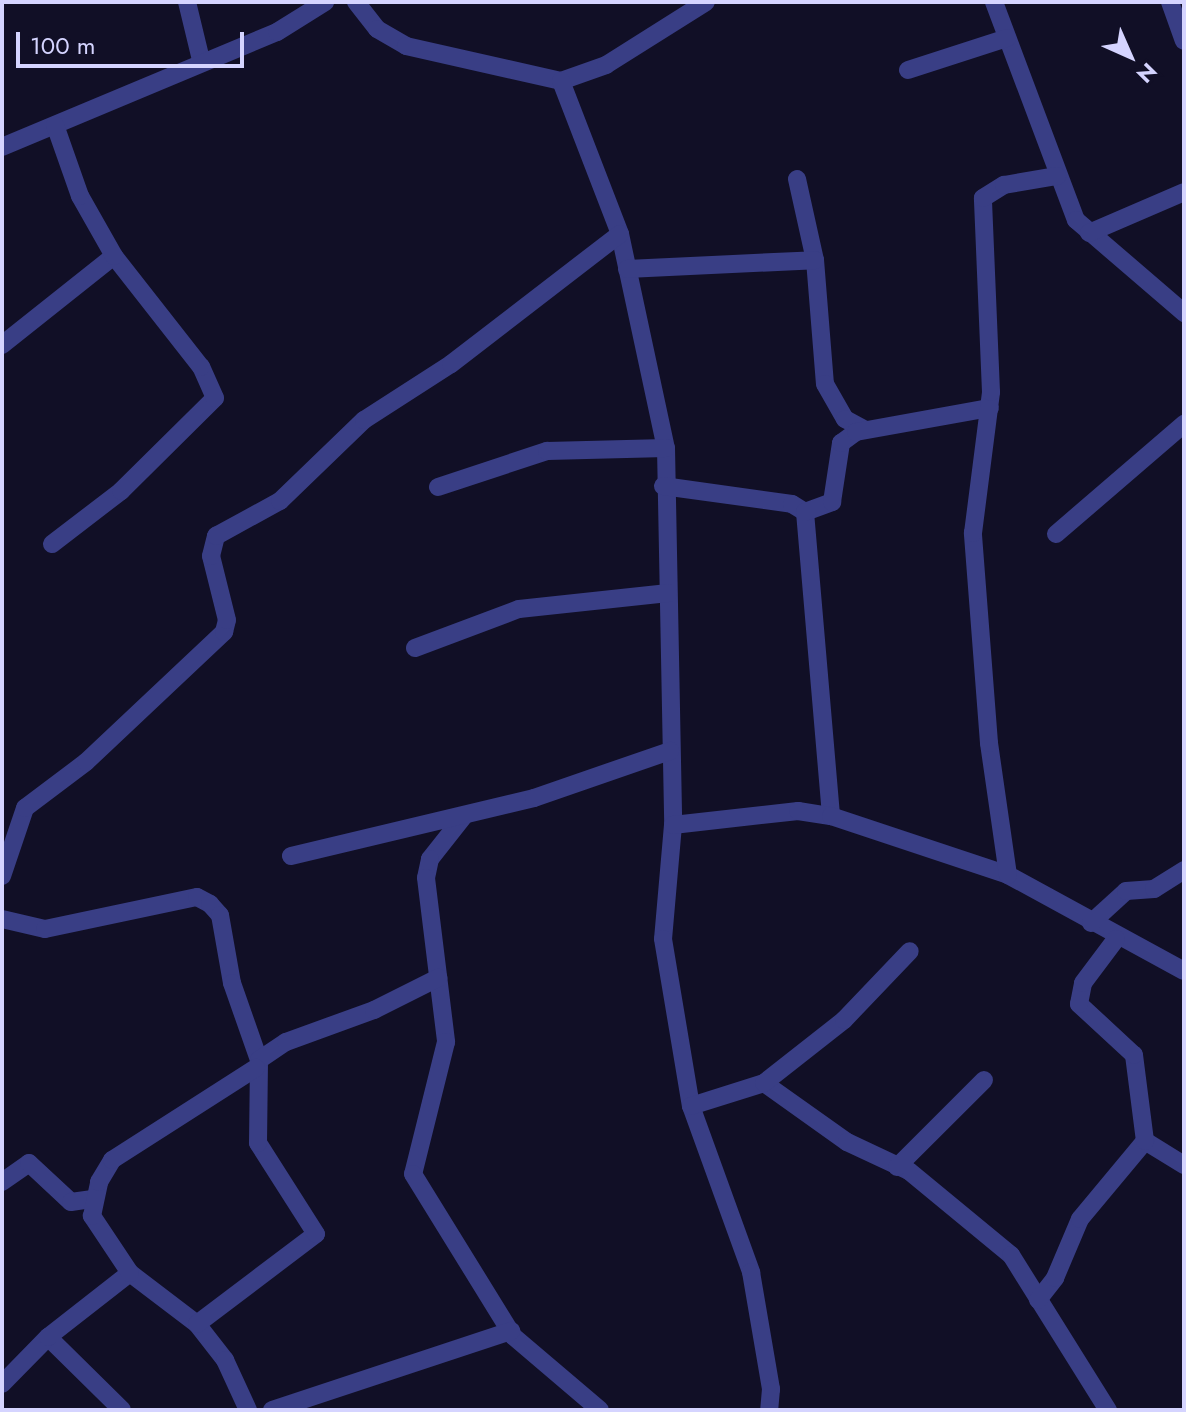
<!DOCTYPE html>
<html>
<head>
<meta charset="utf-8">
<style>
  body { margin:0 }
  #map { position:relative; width:1186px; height:1412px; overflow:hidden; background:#110f26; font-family:Jost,sans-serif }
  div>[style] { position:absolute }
  .minor>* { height:18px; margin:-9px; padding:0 9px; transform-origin:9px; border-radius:9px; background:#393e85 }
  span { translate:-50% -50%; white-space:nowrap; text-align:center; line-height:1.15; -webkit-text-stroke:8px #110f26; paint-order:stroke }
  .frame { position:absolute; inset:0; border:4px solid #d5d4ff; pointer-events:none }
  .north { position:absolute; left:1090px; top:16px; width:80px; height:80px; -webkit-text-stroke:6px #110f26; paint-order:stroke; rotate:135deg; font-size:22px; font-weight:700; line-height:32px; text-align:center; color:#d5d4ff }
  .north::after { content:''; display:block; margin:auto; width:28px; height:36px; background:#d5d4ff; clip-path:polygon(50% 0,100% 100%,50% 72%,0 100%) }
  .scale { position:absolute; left:16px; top:32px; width:228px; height:36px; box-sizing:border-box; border:4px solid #d5d4ff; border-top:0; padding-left:10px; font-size:24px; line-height:28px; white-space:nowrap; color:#d5d4ff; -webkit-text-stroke:6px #110f26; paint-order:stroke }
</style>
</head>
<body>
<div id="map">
  <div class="minor">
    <i style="left:187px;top:2px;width:60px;rotate:76.4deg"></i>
    <i style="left:356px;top:2px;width:34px;rotate:52deg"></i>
    <i style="left:377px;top:29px;width:34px;rotate:30deg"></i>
    <i style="left:406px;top:46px;width:159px;rotate:12.7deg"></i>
    <i style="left:561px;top:81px;width:48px;rotate:-19.6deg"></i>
    <i style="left:606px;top:65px;width:118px;rotate:-32.2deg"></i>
    <i style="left:994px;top:2px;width:233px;rotate:69.4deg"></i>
    <i style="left:1076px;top:220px;width:143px;rotate:40.7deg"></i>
    <i style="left:1170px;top:2px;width:41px;rotate:70.3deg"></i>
    <i style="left:908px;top:70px;width:104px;rotate:-17.9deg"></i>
    <i style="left:561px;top:81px;width:164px;rotate:68.9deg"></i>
    <i style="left:620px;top:234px;width:219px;rotate:77.9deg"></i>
    <i style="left:666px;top:448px;width:377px;rotate:88.9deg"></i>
    <i style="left:673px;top:825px;width:114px;rotate:95deg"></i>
    <i style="left:663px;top:939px;width:169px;rotate:80.5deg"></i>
    <i style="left:691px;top:1106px;width:177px;rotate:70.1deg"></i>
    <i style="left:751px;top:1272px;width:119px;rotate:80.3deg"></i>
    <i style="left:771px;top:1389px;width:21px;rotate:95deg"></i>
    <i style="left:2px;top:147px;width:298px;rotate:-22.7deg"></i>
    <i style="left:277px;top:32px;width:57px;rotate:-32deg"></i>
    <i style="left:797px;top:179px;width:83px;rotate:77.5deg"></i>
    <i style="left:815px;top:260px;width:124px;rotate:85.4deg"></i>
    <i style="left:825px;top:384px;width:40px;rotate:60.3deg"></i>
    <i style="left:845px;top:419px;width:21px;rotate:28deg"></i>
    <i style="left:1089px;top:233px;width:103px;rotate:-23.3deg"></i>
    <i style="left:627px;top:269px;width:188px;rotate:-2.7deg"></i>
    <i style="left:2px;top:345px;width:143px;rotate:-38.5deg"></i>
    <i style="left:663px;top:486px;width:130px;rotate:7.9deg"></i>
    <i style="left:792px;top:504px;width:15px;rotate:32deg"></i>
    <i style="left:805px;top:512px;width:305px;rotate:85.1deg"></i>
    <i style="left:438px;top:487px;width:115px;rotate:-18.3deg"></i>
    <i style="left:547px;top:451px;width:119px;rotate:-1.4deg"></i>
    <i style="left:805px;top:512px;width:29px;rotate:-20deg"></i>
    <i style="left:832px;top:502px;width:60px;rotate:-81.3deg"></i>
    <i style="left:841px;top:443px;width:19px;rotate:-36deg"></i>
    <i style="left:856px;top:432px;width:136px;rotate:-10.2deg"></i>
    <i style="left:1056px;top:534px;width:169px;rotate:-40.7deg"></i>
    <i style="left:52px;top:544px;width:87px;rotate:-37.5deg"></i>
    <i style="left:121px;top:491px;width:132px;rotate:-44.7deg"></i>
    <i style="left:215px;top:398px;width:34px;rotate:-114deg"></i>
    <i style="left:201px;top:367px;width:141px;rotate:-128.1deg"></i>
    <i style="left:114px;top:256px;width:69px;rotate:-119.5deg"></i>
    <i style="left:80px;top:196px;width:75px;rotate:-109.4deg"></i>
    <i style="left:415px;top:648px;width:111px;rotate:-20.6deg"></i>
    <i style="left:519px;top:609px;width:150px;rotate:-6.1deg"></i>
    <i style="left:464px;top:816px;width:55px;rotate:128.3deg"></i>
    <i style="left:430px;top:859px;width:19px;rotate:102deg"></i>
    <i style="left:426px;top:878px;width:165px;rotate:83deg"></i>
    <i style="left:446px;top:1042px;width:136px;rotate:104deg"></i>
    <i style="left:413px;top:1174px;width:190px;rotate:58.3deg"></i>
    <i style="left:513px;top:1336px;width:114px;rotate:40.4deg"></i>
    <i style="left:673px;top:825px;width:126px;rotate:-6.4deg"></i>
    <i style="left:798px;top:811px;width:33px;rotate:9deg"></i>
    <i style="left:831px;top:816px;width:187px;rotate:18.4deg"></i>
    <i style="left:1008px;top:875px;width:200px;rotate:28.6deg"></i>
    <i style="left:291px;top:856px;width:250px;rotate:-13.4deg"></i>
    <i style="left:534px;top:798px;width:144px;rotate:-19.1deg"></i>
    <i style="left:1008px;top:875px;width:133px;rotate:-98.2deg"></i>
    <i style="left:989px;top:743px;width:211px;rotate:-94.4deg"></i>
    <i style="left:973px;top:533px;width:142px;rotate:-82.7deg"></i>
    <i style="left:991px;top:392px;width:194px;rotate:-92.4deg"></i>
    <i style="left:983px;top:198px;width:25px;rotate:-32deg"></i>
    <i style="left:1004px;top:185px;width:54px;rotate:-9.6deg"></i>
    <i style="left:2px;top:876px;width:72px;rotate:-71.3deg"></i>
    <i style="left:25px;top:808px;width:76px;rotate:-37deg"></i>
    <i style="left:86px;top:762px;width:190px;rotate:-43.3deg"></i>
    <i style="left:224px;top:632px;width:12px;rotate:-76deg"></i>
    <i style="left:227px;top:620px;width:66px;rotate:-104deg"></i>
    <i style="left:211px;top:556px;width:21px;rotate:-76deg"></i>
    <i style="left:216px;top:536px;width:73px;rotate:-28.7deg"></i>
    <i style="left:280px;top:501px;width:117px;rotate:-44deg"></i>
    <i style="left:364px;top:420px;width:103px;rotate:-32.8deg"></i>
    <i style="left:451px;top:364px;width:213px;rotate:-37.6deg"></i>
    <i style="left:2px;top:919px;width:44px;rotate:13.1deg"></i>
    <i style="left:45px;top:929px;width:155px;rotate:-11.9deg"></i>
    <i style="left:197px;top:897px;width:15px;rotate:28deg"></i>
    <i style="left:210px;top:904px;width:15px;rotate:48deg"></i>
    <i style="left:220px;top:915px;width:69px;rotate:80deg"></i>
    <i style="left:232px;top:983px;width:82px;rotate:70.7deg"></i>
    <i style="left:1091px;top:923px;width:47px;rotate:-42.4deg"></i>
    <i style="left:1126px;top:891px;width:28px;rotate:-4deg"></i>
    <i style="left:1154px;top:889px;width:36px;rotate:-32deg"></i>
    <i style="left:764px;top:1083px;width:102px;rotate:35.4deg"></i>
    <i style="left:847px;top:1142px;width:68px;rotate:25.1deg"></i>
    <i style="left:909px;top:1171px;width:132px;rotate:39.5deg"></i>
    <i style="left:1011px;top:1255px;width:183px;rotate:58deg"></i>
    <i style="left:691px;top:1106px;width:77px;rotate:-17.5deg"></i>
    <i style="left:764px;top:1083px;width:102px;rotate:-38.2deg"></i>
    <i style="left:844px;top:1020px;width:95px;rotate:-46.3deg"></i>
    <i style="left:1145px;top:1141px;width:46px;rotate:31.6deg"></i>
    <i style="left:897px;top:1167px;width:123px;rotate:-45deg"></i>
    <i style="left:2px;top:1182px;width:33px;rotate:-35deg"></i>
    <i style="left:29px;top:1163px;width:57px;rotate:42.9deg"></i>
    <i style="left:71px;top:1202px;width:22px;rotate:-8deg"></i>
    <i style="left:130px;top:1273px;width:84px;rotate:37.3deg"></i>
    <i style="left:197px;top:1324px;width:46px;rotate:52.1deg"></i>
    <i style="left:225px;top:1360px;width:55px;rotate:65.3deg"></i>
    <i style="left:1038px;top:1300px;width:28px;rotate:-52deg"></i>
    <i style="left:1055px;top:1278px;width:64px;rotate:-67deg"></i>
    <i style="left:1080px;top:1219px;width:102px;rotate:-50.2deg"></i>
    <i style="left:1145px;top:1141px;width:87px;rotate:-97.3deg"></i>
    <i style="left:1134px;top:1055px;width:75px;rotate:-137.2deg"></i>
    <i style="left:1079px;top:1004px;width:21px;rotate:-79deg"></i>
    <i style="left:1083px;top:983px;width:55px;rotate:-53.1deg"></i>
    <i style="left:197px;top:1324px;width:149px;rotate:-37.1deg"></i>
    <i style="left:316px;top:1234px;width:108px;rotate:-122.5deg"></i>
    <i style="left:258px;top:1143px;width:83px;rotate:-89.3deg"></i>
    <i style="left:259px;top:1060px;width:32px;rotate:-34deg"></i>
    <i style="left:286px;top:1042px;width:94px;rotate:-20deg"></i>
    <i style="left:374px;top:1010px;width:72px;rotate:-26.6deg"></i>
    <i style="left:48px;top:1337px;width:104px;rotate:44.6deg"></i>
    <i style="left:2px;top:1384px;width:66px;rotate:-45.6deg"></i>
    <i style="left:48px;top:1337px;width:104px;rotate:-38deg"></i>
    <i style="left:130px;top:1273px;width:69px;rotate:-123.7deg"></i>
    <i style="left:92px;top:1216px;width:35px;rotate:-78deg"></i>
    <i style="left:99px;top:1182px;width:26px;rotate:-59deg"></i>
    <i style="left:112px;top:1160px;width:171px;rotate:-32.6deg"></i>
    <i style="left:272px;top:1410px;width:252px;rotate:-18.3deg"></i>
  </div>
  <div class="frame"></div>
  <div class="north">N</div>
  <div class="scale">100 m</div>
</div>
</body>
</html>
